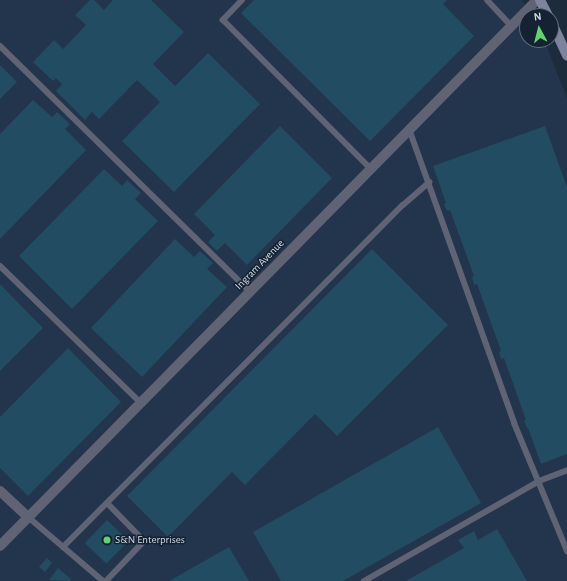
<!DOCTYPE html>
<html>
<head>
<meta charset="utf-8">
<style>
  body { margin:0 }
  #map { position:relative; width:567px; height:581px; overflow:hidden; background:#1d2c3d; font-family:"Alegreya Sans",sans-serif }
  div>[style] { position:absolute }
  .built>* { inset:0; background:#23354c }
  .building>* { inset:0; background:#214c61; transform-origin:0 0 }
  .lane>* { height:6px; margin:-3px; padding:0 3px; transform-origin:3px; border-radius:3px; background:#606374 }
  .street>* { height:10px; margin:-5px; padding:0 5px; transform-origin:5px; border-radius:5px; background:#606374 }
  .secondary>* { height:10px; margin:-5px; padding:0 5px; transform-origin:5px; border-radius:5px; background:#7d839d }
  .dots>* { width:11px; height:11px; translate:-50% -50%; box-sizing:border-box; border:2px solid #142233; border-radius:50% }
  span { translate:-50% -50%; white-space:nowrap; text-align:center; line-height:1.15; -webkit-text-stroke:3px #142233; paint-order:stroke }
  .street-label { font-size:11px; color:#d1dae6 }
  .poi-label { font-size:11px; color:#d1dae6 }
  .left { translate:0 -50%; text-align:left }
  .north { position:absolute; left:519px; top:8px; width:40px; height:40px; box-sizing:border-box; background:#142233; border:1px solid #606c7b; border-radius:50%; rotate:353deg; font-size:11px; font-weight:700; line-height:16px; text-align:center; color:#d1dae6 }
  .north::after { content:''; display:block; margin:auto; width:14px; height:18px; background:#61d56a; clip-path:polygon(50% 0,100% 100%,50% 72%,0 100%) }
</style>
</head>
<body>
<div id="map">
  <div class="built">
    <i style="clip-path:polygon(0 0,522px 0,531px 16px,527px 16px,527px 40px,544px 40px,567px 98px,567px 581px,0 581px)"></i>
  </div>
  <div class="building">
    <i style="clip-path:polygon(90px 0,94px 0,104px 10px,113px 0,151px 0,184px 32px,153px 64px,175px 86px,208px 53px,260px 104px,174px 192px,122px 141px,160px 102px,137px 80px,99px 119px,92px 112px,85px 120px,56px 91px,62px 84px,56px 78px,53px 81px,33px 62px,54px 40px,63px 49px,86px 25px,75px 15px)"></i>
    <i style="clip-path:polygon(254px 0,447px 0,443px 4px,474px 36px,370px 141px,241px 13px)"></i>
    <i style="clip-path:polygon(0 65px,17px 82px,0 99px)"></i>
    <i style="clip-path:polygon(33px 100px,52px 117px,57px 112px,70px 124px,65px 129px,86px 150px,0 239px,0 134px)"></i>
    <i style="clip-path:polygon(280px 126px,332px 178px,247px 265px,225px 243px,217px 251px,208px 242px,215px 235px,194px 214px)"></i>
    <i style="clip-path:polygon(545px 126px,567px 187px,567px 454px,541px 464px,528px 428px,527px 428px,524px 421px,526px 420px,504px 358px,501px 359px,499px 352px,501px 351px,477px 284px,474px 285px,472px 277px,474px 276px,450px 210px,447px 211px,444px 204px,446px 203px,433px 166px)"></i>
    <i style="clip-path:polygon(104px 169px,122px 186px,127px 180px,141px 193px,135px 199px,158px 221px,72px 309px,19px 256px)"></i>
    <i style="clip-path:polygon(175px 239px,194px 257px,200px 251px,213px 263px,207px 269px,227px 287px,142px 377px,91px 328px)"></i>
    <i style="clip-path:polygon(372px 249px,448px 325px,337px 436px,315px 414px,245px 485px,232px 472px,168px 537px,127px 496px)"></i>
    <i style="clip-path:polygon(0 284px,43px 328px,0 371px)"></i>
    <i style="clip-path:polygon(68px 348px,121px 402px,28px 496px,0 468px,0 417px)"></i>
    <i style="clip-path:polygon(438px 427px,481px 503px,343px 581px,281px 581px,253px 532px)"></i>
    <i style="left:107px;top:520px;width:30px;height:32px;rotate:44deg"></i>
    <i style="clip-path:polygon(497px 529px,527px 581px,406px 581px,464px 548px,458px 540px,474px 531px,478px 540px)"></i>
    <i style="clip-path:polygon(229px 547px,249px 581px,169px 581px)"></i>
    <i style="clip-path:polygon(47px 558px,52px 563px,45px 572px,39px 567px)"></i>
    <i style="clip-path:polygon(58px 568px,71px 579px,70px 581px,49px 580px)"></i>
  </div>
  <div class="lane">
    <i style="left:242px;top:0;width:28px;rotate:134deg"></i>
    <i style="left:223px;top:20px;width:209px;rotate:45.2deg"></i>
    <i style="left:487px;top:0;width:35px;rotate:47deg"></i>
    <i style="left:0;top:46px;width:351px;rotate:44.5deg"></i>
    <i style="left:409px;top:129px;width:312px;rotate:70.3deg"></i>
    <i style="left:514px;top:423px;width:139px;rotate:67.5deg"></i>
    <i style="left:0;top:266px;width:197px;rotate:44.2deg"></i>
    <i style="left:28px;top:517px;width:99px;rotate:40.5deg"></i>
    <i style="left:63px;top:547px;width:482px;rotate:-45.2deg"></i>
    <i style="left:403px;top:205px;width:35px;rotate:-41deg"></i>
    <i style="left:106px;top:581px;width:55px;rotate:-46.5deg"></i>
    <i style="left:144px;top:541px;width:53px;rotate:-134.2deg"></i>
    <i style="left:364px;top:581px;width:202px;rotate:-29.7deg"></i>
    <i style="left:539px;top:481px;width:30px;rotate:-21deg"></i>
  </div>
  <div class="street">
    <i style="left:0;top:491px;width:38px;rotate:43deg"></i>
    <i style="left:0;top:546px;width:766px;rotate:-45.48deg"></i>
  </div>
  <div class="secondary">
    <i style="left:540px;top:0;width:18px;rotate:63deg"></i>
    <i style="left:551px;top:21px;width:38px;rotate:65deg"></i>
  </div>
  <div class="dots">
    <i style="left:107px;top:540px;background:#61d56a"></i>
  </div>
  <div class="street-label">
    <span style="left:260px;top:265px;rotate:-46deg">Ingram Avenue</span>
  </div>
  <div class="poi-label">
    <span class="left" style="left:115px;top:540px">S&amp;N Enterprises</span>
  </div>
  <div class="north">N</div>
</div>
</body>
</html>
